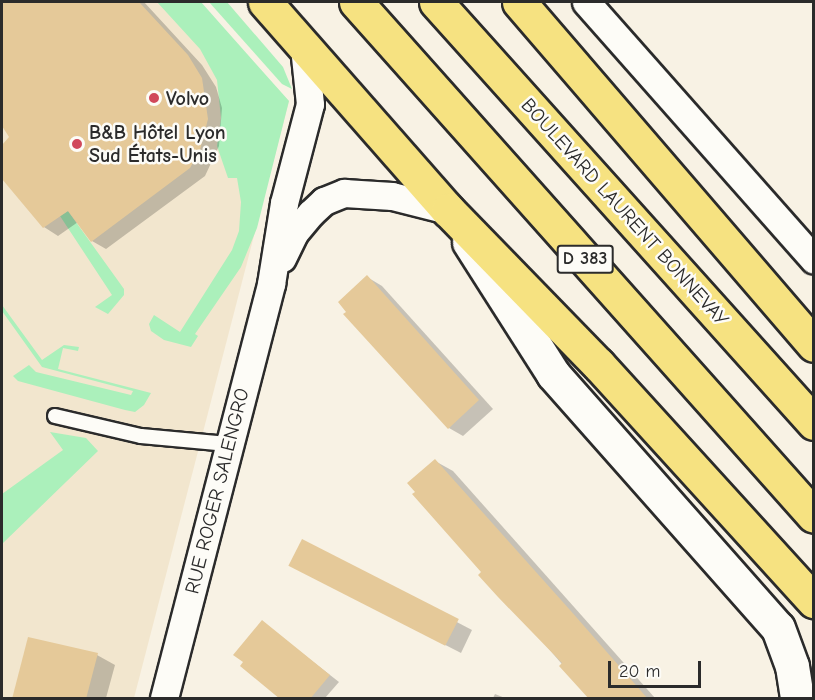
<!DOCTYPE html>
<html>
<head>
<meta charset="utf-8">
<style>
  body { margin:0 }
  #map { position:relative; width:815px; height:700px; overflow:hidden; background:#f8f2e4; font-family:"Comic Neue",sans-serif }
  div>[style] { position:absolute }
  .built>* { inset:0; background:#f2e6ce }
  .green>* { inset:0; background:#abf0bb }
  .shadow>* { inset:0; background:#0003 }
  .building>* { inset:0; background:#e5c999; transform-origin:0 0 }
  .roads { filter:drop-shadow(2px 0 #2b2b2b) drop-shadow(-2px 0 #2b2b2b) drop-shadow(0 2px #2b2b2b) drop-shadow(0 -2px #2b2b2b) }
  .service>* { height:14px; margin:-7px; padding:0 7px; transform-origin:7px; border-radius:7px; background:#fdfcf7 }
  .minor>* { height:27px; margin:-13.5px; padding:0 13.5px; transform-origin:13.5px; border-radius:13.5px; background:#fdfcf7 }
  .tertiary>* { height:33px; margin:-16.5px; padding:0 16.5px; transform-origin:16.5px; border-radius:16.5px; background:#fdfcf7 }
  .trunk>* { height:33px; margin:-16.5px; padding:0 16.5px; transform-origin:16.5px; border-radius:16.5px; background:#f6e281 }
  .dots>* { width:16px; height:16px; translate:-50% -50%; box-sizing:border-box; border:3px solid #fdfcf7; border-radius:50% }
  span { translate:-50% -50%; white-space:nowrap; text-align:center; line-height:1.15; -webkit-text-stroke:5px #fdfcf7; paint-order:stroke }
  .shield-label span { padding:2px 4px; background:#fdfcf7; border:2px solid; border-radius:4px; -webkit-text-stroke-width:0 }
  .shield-label { font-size:18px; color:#2b2b2b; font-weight:700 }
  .poi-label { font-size:20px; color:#2b2b2b; font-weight:700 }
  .left { translate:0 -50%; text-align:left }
  .street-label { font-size:20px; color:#2b2b2b }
  .frame { position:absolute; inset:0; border:3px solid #2b2b2b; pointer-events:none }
  .scale { position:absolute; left:608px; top:661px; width:93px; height:27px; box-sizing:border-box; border:3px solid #2b2b2b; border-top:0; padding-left:8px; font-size:18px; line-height:21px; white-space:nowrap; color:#2b2b2b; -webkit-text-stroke:4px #fdfcf7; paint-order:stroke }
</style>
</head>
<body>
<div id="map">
  <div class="built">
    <i style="clip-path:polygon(2px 2px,197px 2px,289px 101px,134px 698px,2px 698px)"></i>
  </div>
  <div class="green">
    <i style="clip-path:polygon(157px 2px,201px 2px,289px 101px,257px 228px,241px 267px,195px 334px,198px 336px,191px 347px,164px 340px,151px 331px,149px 324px,154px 315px,180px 332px,232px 250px,239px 231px,241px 202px,237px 178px,228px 178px,217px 146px,221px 118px,217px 80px,200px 49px)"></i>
    <i style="clip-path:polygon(209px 2px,227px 2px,283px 67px,292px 89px,282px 84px)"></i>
    <i style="clip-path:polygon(68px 211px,124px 289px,124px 295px,108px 314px,95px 307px,112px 295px,60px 216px)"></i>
    <i style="clip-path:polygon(2px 305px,42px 360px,64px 345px,79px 347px,78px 351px,63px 348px,58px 369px,151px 393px,144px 405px,135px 412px,125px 410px,18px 381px,13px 376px,29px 365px,36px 372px,131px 395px,133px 391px,42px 367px,2px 311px)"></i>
    <i style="clip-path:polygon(50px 432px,86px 438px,98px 451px,2px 544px,2px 494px,63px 450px)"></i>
  </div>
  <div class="shadow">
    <i style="clip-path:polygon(2px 2px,144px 2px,202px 65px,216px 87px,222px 108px,219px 146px,205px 176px,106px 249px,92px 241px,78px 222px,58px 236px,44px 227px,2px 176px,2px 149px,11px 137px,2px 124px)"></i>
    <i style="clip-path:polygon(367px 277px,382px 286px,493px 409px,463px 436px,449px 428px)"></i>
    <i style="clip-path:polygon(435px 461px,453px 471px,655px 698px,591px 698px,483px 572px)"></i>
    <i style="clip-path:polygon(302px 541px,472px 630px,461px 653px,305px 573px)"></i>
    <i style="clip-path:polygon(262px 622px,339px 682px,325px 698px,282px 698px)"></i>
    <i style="clip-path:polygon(97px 655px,115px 665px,106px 698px,14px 698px)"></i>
    <i style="clip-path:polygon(495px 694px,505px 698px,493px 698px)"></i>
  </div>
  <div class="building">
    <i style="clip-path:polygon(2px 2px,139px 2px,188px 55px,202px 78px,208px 119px,200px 150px,190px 168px,91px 242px,68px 211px,43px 228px,2px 179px,2px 145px,9px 137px,2px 126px)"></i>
    <i style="clip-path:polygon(367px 275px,479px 400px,448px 429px,343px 314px,346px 312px,338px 302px)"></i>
    <i style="clip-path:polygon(435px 459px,570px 610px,648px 699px,589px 699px,559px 666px,562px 663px,498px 597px,478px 575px,481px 572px,412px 494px,415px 492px,407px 483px)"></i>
    <i style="left:302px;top:539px;width:176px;height:30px;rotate:27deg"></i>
    <i style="clip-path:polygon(262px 620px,330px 675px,310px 699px,280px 699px,240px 666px,243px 662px,233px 655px)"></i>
    <i style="clip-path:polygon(28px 637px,98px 653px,86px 699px,12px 699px)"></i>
  </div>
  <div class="roads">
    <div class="service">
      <i style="left:55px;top:416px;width:88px;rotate:13.1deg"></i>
      <i style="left:141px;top:436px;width:87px;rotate:5.3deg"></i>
    </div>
    <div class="minor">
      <i style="left:586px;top:2px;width:344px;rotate:48.5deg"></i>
      <i style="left:282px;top:258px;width:28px;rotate:-64deg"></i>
      <i style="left:294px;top:233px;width:26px;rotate:-50deg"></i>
      <i style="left:311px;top:213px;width:18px;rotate:-43deg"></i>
      <i style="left:324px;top:201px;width:22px;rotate:-22deg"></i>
      <i style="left:344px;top:193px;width:48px;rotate:3.6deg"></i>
      <i style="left:392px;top:196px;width:58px;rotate:14deg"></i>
      <i style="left:164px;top:698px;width:428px;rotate:-75.5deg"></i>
      <i style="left:271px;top:284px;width:82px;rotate:-80.9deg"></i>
      <i style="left:284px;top:203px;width:102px;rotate:-75.3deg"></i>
      <i style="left:310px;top:104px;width:57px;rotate:-96deg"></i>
    </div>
    <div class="tertiary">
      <i style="left:469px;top:242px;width:156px;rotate:57.5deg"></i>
      <i style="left:553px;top:374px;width:339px;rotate:48.5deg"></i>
      <i style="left:778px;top:628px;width:40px;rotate:69.8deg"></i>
      <i style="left:792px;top:666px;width:32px;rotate:81deg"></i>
    </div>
    <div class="trunk">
      <i style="left:265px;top:2px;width:277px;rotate:48.7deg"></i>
      <i style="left:448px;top:210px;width:215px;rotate:45.8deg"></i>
      <i style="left:598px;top:364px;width:321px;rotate:47.7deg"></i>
      <i style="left:356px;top:2px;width:688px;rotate:48.3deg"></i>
      <i style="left:436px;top:2px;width:566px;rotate:48.08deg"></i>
      <i style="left:519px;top:2px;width:452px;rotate:49.3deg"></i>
    </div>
  </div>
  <div class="dots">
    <i style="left:154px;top:98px;background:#d1495b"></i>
    <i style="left:77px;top:144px;background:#d1495b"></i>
  </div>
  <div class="shield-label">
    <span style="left:585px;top:259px">D 383</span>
  </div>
  <div class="poi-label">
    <span class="left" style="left:166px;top:98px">Volvo</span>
    <span class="left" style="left:89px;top:144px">B&amp;B Hôtel Lyon<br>Sud États-Unis</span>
  </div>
  <div class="street-label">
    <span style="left:625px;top:212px;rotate:48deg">BOULEVARD LAURENT BONNEVAY</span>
    <span style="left:217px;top:491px;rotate:-76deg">RUE ROGER SALENGRO</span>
  </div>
  <div class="frame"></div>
  <div class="scale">20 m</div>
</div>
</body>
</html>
